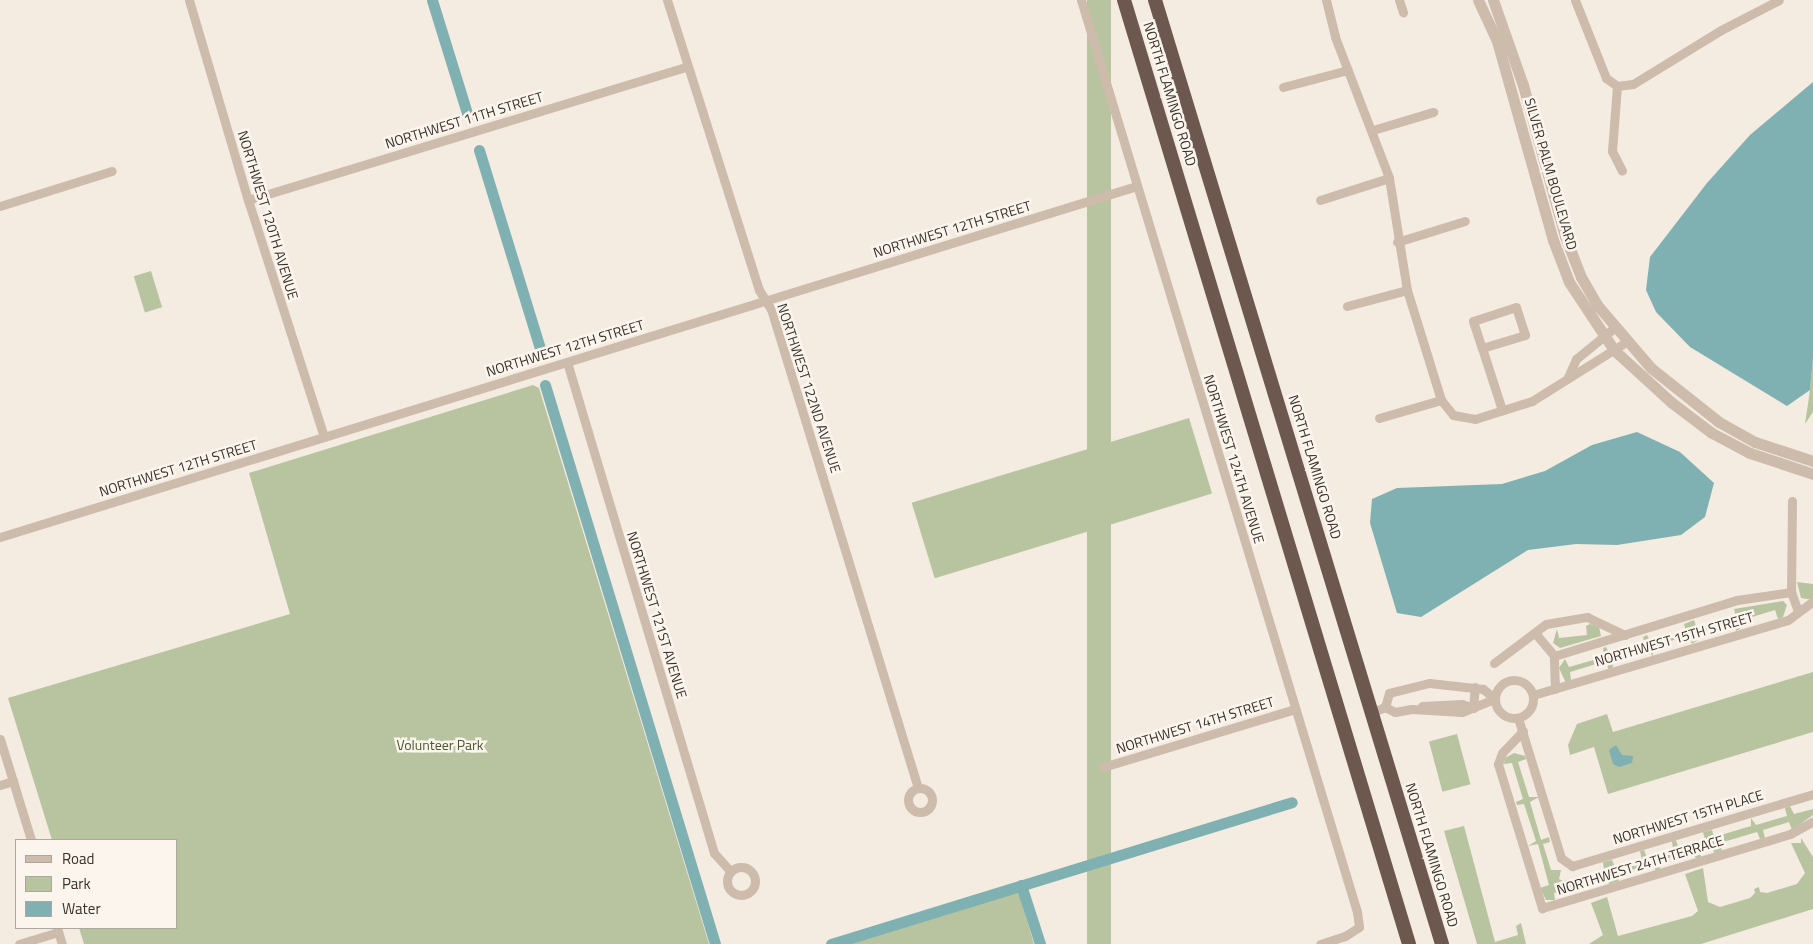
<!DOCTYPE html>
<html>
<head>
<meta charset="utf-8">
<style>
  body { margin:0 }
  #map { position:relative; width:1813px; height:944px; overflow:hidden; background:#f4ebe1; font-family:"Titillium Web",sans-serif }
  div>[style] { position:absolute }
  .green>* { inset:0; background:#b8c4a0; transform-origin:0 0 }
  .water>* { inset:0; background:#7fb0b2 }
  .canal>* { height:11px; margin:-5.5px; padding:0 5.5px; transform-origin:5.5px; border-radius:5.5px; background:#7fb0b2 }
  .minor>* { height:9px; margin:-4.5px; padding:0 4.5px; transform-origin:4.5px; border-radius:4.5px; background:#cdbbac }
  .minor>.ring { margin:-4.5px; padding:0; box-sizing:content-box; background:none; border:9px solid #cdbbac; border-radius:50% }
  .tertiary>* { height:11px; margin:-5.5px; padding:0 5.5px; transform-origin:5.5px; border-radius:5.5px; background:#cdbbac }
  .trunk>* { height:14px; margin:-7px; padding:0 7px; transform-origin:7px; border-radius:7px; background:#6c584f }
  span { translate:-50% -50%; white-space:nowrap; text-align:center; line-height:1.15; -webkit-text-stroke:5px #fbf5ee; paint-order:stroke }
  .street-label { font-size:14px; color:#3b302b }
  .park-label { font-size:14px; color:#4a5a2e }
  .legend { position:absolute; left:15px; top:839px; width:162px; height:90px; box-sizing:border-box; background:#fbf5ee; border:1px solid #aea6a0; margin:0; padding:6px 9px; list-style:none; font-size:15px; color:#3b302b }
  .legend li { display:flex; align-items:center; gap:10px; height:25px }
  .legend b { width:25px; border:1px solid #aea6a0 }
</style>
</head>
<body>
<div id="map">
  <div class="green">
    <i style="left:1087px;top:0;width:24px;height:987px"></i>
    <i style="left:151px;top:271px;width:38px;height:18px;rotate:73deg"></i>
    <i style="clip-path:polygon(1813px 358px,1813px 412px,1805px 424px,1810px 390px)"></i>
    <i style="clip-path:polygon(533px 385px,539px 388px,709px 944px,84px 944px,79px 928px,176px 928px,176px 840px,52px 840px,8px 698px,290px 614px,249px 473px)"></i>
    <i style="left:1189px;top:418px;width:79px;height:290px;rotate:73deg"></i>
    <i style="clip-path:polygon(1797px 582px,1813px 584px,1813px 600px,1801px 598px)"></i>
    <i style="clip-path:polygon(1783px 601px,1787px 605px,1783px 617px,1778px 619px,1775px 610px,1739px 621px,1740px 629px,1736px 631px,1733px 623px,1697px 633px,1698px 640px,1692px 644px,1688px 636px,1652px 646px,1653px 657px,1647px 648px,1611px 659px,1613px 667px,1609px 671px,1606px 661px,1570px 672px,1571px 680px,1566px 683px,1559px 668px,1565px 659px,1569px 667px,1604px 657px,1603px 648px,1606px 647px,1610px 654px,1645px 644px,1643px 637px,1647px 635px,1651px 643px,1686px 632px,1684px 624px,1694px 620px,1697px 629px,1736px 617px,1734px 609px)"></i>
    <i style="clip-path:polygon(1590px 624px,1599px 627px,1601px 636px,1560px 648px,1553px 643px,1557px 629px,1559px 638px,1587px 635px,1586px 626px)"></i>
    <i style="clip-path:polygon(1813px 672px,1813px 732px,1608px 794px,1594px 747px,1570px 755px,1568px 745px,1577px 724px,1607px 714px,1613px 732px)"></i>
    <i style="left:1457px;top:734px;width:52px;height:29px;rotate:75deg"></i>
    <i style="clip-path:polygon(1514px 753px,1525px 756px,1526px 759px,1518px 762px,1529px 797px,1539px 797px,1530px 802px,1541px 840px,1549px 837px,1550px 842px,1543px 844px,1551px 870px,1561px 870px,1559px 879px,1563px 881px,1604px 870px,1603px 862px,1612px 860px,1615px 868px,1642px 860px,1640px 851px,1644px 850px,1647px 858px,1673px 850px,1672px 841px,1676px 840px,1679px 849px,1705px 840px,1703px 832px,1712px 830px,1714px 837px,1751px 826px,1751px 818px,1756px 825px,1787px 816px,1785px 808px,1790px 806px,1794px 814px,1813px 809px,1813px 815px,1792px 830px,1789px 822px,1763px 830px,1765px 838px,1760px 839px,1757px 832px,1720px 843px,1722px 851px,1714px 853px,1712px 846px,1699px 849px,1701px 857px,1696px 859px,1693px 851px,1658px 861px,1660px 869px,1656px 871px,1653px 864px,1617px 874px,1619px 881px,1609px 884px,1607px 878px,1554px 893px,1555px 900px,1546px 900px,1540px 888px,1549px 885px,1538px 844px,1528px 846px,1536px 841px,1524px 804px,1517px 805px,1516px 802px,1523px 799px,1512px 763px,1504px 764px,1505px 758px)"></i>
    <i style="clip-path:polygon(1464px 826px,1495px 942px,1518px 935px,1516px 926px,1521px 923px,1526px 944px,1477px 944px,1444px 831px)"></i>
    <i style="clip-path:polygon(1801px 838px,1813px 857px,1813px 909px,1701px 944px,1589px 944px,1603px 935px,1591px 903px,1607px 897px,1618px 936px,1692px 916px,1698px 911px,1685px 874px,1703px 868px,1708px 902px,1720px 907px,1750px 898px,1755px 893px,1754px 889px,1759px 887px,1760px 892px,1767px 893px,1797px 884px,1805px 873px,1791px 843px,1801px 843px)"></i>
    <i style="clip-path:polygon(1017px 887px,1034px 944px,839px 944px)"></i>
  </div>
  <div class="water">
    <i style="clip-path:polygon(1813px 82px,1813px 358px,1810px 390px,1787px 406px,1690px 347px,1656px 312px,1646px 290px,1650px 257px,1707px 183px,1750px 135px)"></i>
    <i style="clip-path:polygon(1637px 432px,1680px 452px,1714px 483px,1705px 517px,1681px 535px,1617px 545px,1576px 544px,1528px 550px,1421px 617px,1397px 613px,1370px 523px,1372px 499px,1397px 488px,1502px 484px,1545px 471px,1592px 445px)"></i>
    <i style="clip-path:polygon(1616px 745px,1622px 755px,1633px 756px,1632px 763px,1619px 767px,1613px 764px,1609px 750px)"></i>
  </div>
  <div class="canal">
    <i style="left:432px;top:0;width:121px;rotate:72.8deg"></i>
    <i style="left:479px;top:150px;width:214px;rotate:72.9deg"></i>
    <i style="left:545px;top:385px;width:584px;rotate:73.08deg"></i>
    <i style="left:1021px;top:885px;width:62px;rotate:72.1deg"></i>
    <i style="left:831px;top:944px;width:482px;rotate:-17.1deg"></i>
  </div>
  <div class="minor">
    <i style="left:189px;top:0;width:209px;rotate:73.6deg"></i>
    <i style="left:248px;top:200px;width:249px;rotate:72.2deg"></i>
    <i style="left:667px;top:0;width:304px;rotate:72.4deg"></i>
    <i style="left:759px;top:290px;width:22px;rotate:58deg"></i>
    <i style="left:771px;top:309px;width:501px;rotate:72.94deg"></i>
    <i style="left:1081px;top:0;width:953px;rotate:73.16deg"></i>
    <i style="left:1357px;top:912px;width:15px;rotate:82deg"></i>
    <i style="left:1359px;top:927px;width:17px;rotate:147deg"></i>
    <i style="left:1345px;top:936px;width:26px;rotate:162deg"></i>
    <i style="left:1326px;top:0;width:38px;rotate:76deg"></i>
    <i style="left:1335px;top:37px;width:151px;rotate:69deg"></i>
    <i style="left:1389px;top:178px;width:113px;rotate:80.9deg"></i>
    <i style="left:1407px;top:290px;width:115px;rotate:72.8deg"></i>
    <i style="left:1441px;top:400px;width:19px;rotate:51deg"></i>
    <i style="left:1453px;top:415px;width:22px;rotate:10deg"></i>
    <i style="left:1475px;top:419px;width:60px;rotate:-17.5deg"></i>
    <i style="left:1532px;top:401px;width:111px;rotate:-32.1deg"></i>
    <i style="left:1399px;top:0;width:13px;rotate:72deg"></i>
    <i style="left:1575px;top:0;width:84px;rotate:68.3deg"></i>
    <i style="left:1606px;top:78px;width:14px;rotate:36deg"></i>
    <i style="left:1617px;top:86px;width:16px;rotate:-7deg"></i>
    <i style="left:1633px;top:84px;width:103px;rotate:-31.5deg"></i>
    <i style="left:1721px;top:30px;width:65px;rotate:-27.3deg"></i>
    <i style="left:1617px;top:86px;width:65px;rotate:94.4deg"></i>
    <i style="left:1612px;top:151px;width:22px;rotate:63deg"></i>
    <i style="left:1283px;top:87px;width:67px;rotate:-14.7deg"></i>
    <i style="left:1373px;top:130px;width:63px;rotate:-16.7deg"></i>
    <i style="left:248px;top:200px;width:459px;rotate:-16.9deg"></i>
    <i style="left:1320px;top:200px;width:72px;rotate:-17.7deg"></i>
    <i style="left:0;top:206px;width:117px;rotate:-17.4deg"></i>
    <i style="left:1397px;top:242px;width:71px;rotate:-17.2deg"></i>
    <i style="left:1347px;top:306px;width:62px;rotate:-14.9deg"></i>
    <i style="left:1482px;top:348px;width:45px;rotate:-16.8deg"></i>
    <i style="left:1525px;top:335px;width:29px;rotate:-108deg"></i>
    <i style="left:1516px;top:307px;width:45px;rotate:162deg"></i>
    <i style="left:1473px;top:321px;width:28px;rotate:72deg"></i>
    <i style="left:1482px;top:348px;width:65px;rotate:72.1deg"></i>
    <i style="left:567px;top:362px;width:513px;rotate:73.33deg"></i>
    <i style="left:714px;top:853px;width:25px;rotate:48deg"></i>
    <i style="left:1568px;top:377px;width:20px;rotate:-66deg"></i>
    <i style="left:1576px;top:359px;width:49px;rotate:-39.2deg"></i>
    <i style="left:1379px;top:418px;width:65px;rotate:-16.2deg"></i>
    <i style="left:1792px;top:501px;width:91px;rotate:90.6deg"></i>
    <i style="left:1791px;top:592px;width:20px;rotate:70deg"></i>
    <i style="left:0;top:537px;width:1190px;rotate:-17.16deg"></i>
    <i style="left:1535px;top:633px;width:30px;rotate:50deg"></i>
    <i style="left:1494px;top:663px;width:65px;rotate:-36.9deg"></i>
    <i style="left:1546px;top:624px;width:42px;rotate:-9.7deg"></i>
    <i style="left:1587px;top:617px;width:42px;rotate:25.3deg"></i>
    <i class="ring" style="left:1495px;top:680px;width:29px;height:29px"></i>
    <i style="left:1555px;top:689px;width:33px;rotate:-92deg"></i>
    <i style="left:1554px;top:656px;width:191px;rotate:-17deg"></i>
    <i style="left:1737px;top:600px;width:55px;rotate:-8.4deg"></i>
    <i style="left:1533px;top:695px;width:266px;rotate:-16.4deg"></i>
    <i style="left:1788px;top:620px;width:31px;rotate:-37deg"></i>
    <i style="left:1422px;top:706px;width:40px;rotate:-2.9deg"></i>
    <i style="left:1462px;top:704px;width:12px;rotate:20deg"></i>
    <i style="left:1473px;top:708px;width:21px;rotate:-85deg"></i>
    <i style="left:1373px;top:712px;width:13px;rotate:-23deg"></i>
    <i style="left:1385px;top:707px;width:11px;rotate:27deg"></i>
    <i style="left:1395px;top:712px;width:17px;rotate:-10deg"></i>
    <i style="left:1412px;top:709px;width:50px;rotate:3.4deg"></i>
    <i style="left:1462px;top:712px;width:35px;rotate:-22deg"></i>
    <i style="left:1495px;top:699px;width:16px;rotate:-140deg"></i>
    <i style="left:1483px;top:689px;width:54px;rotate:-173.7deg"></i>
    <i style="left:1429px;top:683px;width:41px;rotate:166deg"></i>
    <i style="left:1389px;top:693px;width:15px;rotate:106deg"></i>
    <i style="left:1518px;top:718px;width:146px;rotate:72.9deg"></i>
    <i style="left:1561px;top:858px;width:14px;rotate:36deg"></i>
    <i style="left:1572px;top:866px;width:252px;rotate:-16.6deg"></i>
    <i style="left:1523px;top:731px;width:30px;rotate:134deg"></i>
    <i style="left:1502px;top:753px;width:12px;rotate:110deg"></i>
    <i style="left:1498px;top:764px;width:151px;rotate:73deg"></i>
    <i style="left:1542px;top:908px;width:259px;rotate:-16.6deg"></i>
    <i style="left:1790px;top:834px;width:26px;rotate:-29deg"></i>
    <i style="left:0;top:739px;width:106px;rotate:72.9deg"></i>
    <i style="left:1103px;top:767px;width:201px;rotate:-16.8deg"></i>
    <i style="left:0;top:785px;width:14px;rotate:-17deg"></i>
    <i class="ring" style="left:908px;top:788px;width:15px;height:15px"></i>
    <i class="ring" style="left:727px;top:867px;width:19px;height:19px"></i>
    <i style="left:57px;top:928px;width:17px;rotate:73deg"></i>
    <i style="left:19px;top:944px;width:41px;rotate:-17.1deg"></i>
  </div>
  <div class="tertiary">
    <i style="left:1478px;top:0;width:45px;rotate:65.1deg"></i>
    <i style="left:1497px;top:41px;width:207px;rotate:74.3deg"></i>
    <i style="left:1553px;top:240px;width:45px;rotate:69.1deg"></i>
    <i style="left:1569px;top:282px;width:82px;rotate:56.5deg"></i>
    <i style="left:1614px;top:350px;width:77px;rotate:42.4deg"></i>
    <i style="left:1671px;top:402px;width:51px;rotate:37.1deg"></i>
    <i style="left:1712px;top:433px;width:43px;rotate:27.8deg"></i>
    <i style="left:1750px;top:453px;width:66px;rotate:18.4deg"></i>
    <i style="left:1493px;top:0;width:90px;rotate:70.6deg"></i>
    <i style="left:1523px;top:85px;width:157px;rotate:74.5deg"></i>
    <i style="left:1565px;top:236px;width:44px;rotate:68.7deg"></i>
    <i style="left:1581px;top:277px;width:34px;rotate:60deg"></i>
    <i style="left:1598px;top:306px;width:82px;rotate:49.5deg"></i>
    <i style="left:1651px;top:368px;width:87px;rotate:38.5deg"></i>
    <i style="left:1719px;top:422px;width:41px;rotate:29.1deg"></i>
    <i style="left:1755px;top:442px;width:61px;rotate:18.1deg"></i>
  </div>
  <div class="trunk">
    <i style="left:1124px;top:0;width:986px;rotate:73.2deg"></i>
    <i style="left:1155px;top:0;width:987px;rotate:73.09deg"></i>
  </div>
  <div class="street-label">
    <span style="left:1170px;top:94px;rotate:73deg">NORTH FLAMINGO ROAD</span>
    <span style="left:464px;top:120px;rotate:-17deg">NORTHWEST 11TH STREET</span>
    <span style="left:1551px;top:174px;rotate:74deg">SILVER PALM BOULEVARD</span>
    <span style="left:268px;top:215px;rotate:73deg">NORTHWEST 120TH AVENUE</span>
    <span style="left:952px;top:229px;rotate:-17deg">NORTHWEST 12TH STREET</span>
    <span style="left:565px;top:348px;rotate:-17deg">NORTHWEST 12TH STREET</span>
    <span style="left:809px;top:388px;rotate:72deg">NORTHWEST 122ND AVENUE</span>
    <span style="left:1234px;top:459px;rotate:73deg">NORTHWEST 124TH AVENUE</span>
    <span style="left:1315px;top:467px;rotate:73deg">NORTH FLAMINGO ROAD</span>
    <span style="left:178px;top:468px;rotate:-17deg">NORTHWEST 12TH STREET</span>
    <span style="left:657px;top:615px;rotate:73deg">NORTHWEST 121ST AVENUE</span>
    <span style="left:1674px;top:639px;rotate:-16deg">NORTHWEST 15TH STREET</span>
    <span style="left:1195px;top:725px;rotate:-17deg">NORTHWEST 14TH STREET</span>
    <span style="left:1688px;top:817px;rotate:-17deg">NORTHWEST 15TH PLACE</span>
    <span style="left:1432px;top:855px;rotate:73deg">NORTH FLAMINGO ROAD</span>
    <span style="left:1640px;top:865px;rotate:-17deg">NORTHWEST 24TH TERRACE</span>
  </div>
  <div class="park-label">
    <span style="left:440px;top:745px">Volunteer Park</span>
  </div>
  <ul class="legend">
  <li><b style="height:6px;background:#cdbbac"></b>Road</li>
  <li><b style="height:14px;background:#b8c4a0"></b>Park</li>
  <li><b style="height:14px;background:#7fb0b2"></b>Water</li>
  </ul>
</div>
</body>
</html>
